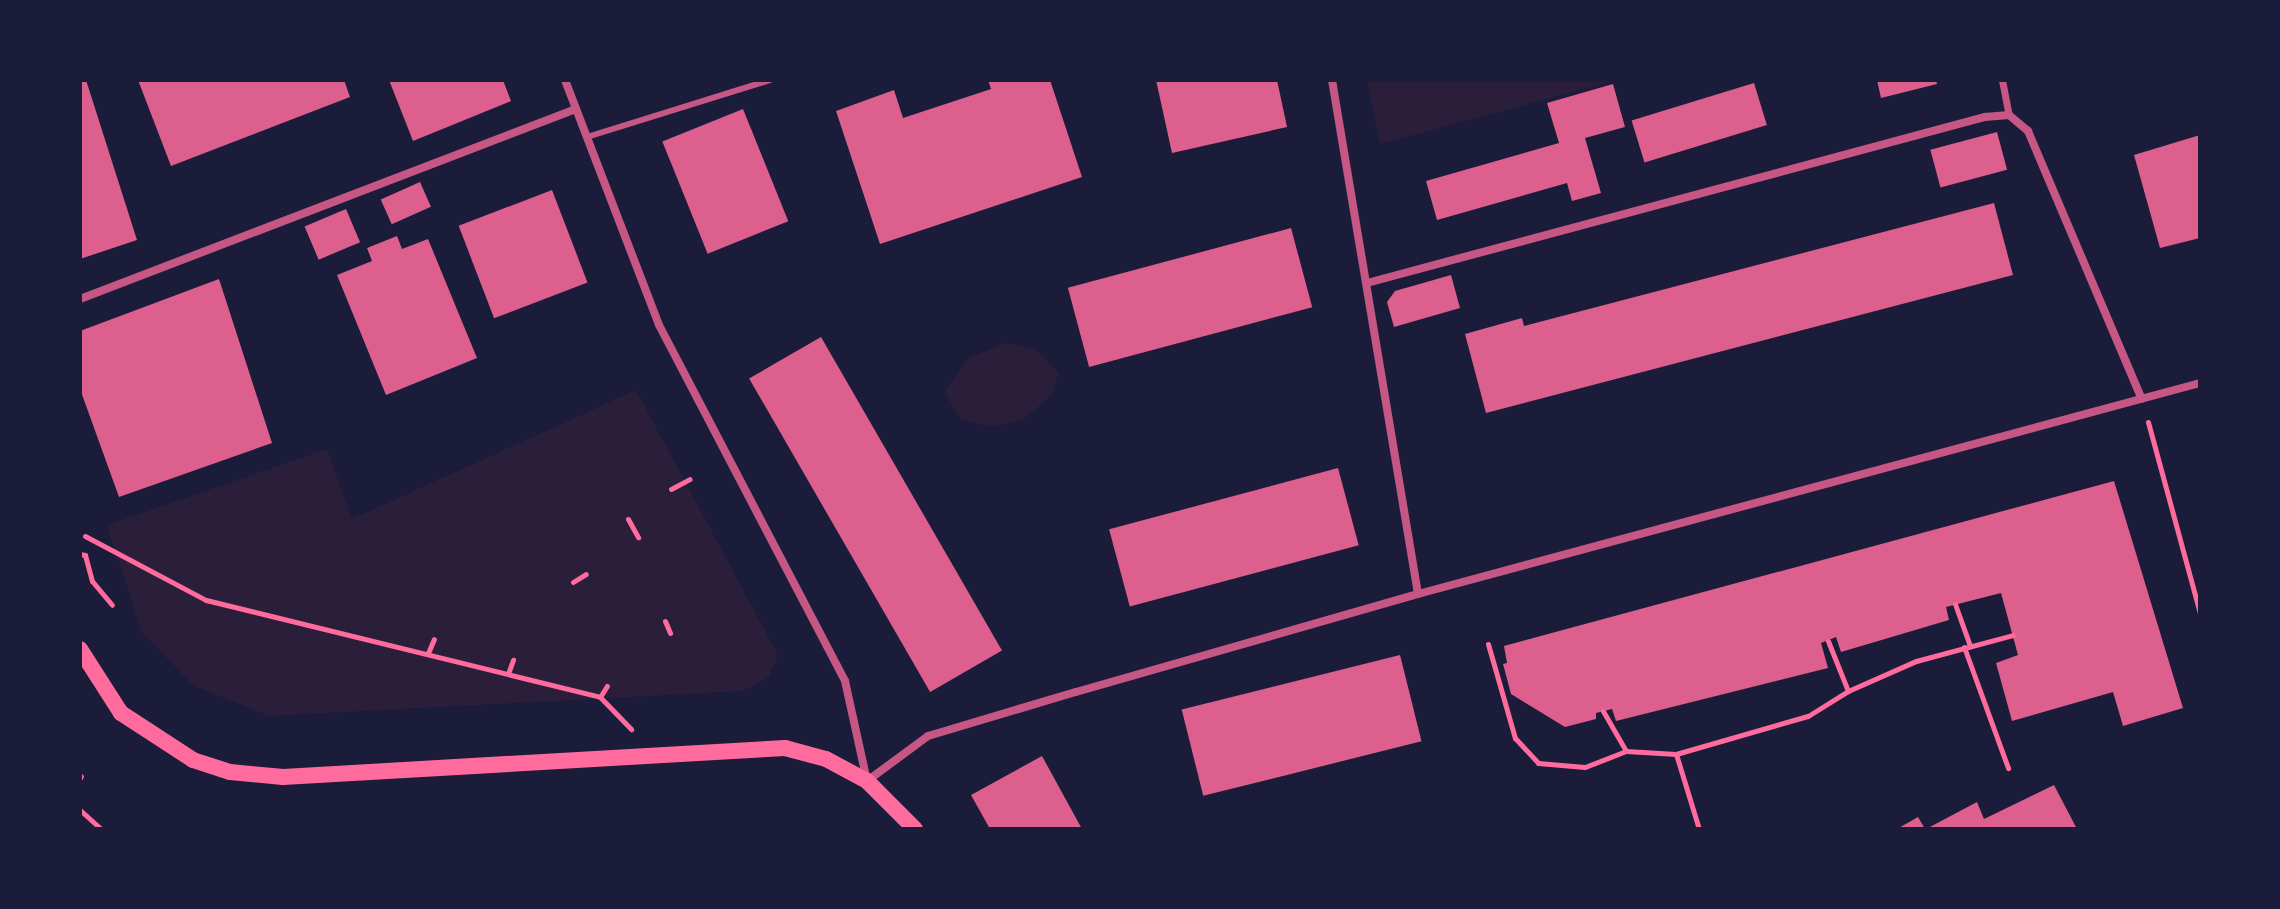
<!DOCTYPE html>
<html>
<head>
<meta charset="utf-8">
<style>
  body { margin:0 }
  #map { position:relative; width:2280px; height:909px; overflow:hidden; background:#1b1b3a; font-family:Raleway,sans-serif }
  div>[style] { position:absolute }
  .green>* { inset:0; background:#2a1e3b }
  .building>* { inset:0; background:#dd5f8e; transform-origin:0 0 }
  .path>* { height:5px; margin:-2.5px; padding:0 2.5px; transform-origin:2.5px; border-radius:2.5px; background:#ff6b9d }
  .service>* { height:6px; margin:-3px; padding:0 3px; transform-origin:3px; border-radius:3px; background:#c65784 }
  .pedestrian>* { height:7px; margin:-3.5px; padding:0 3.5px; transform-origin:3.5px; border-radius:3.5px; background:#c65784 }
  .minor>* { height:8px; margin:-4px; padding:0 4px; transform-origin:4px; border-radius:4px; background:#c65784 }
  .secondary>* { height:16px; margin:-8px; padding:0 8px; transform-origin:8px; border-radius:8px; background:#ff6b9d }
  span { translate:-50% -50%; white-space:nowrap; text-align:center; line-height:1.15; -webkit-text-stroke:8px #1b1b3a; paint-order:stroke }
  .frame { position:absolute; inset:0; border:82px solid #1b1b3a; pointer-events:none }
</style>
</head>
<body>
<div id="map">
  <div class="green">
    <i style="clip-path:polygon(1367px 80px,1618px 80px,1380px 144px)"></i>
    <i style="clip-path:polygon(1005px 343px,1036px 349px,1059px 373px,1052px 395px,1023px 420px,990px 427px,961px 419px,944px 392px,969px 358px)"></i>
    <i style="clip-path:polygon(636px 390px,778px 655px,769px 677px,743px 691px,269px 716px,194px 686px,142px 633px,107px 525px,327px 449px,352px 519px)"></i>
  </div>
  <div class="building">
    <i style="clip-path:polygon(80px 80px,86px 80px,137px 240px,80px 259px)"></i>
    <i style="clip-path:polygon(138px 80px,344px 80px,350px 97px,171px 166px)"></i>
    <i style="clip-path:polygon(389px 80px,503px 80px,511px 101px,413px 141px)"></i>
    <i style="clip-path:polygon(988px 80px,1050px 80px,1082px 177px,880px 244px,836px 111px,894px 90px,903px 118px,991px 89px)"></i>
    <i style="clip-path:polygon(1156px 80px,1277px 80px,1287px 127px,1172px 153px)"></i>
    <i style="clip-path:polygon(1877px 80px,1936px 80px,1937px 84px,1881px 98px)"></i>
    <i style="left:1754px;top:83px;width:44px;height:128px;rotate:73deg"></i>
    <i style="clip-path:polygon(1613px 84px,1625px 127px,1585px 138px,1601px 193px,1572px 201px,1567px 183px,1437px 220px,1426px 181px,1559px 143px,1547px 103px)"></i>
    <i style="left:743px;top:109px;width:121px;height:87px;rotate:68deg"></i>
    <i style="left:1997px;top:132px;width:39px;height:69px;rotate:75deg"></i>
    <i style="clip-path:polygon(2200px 135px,2200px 238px,2160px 248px,2134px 155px)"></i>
    <i style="left:420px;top:182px;width:27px;height:43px;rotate:66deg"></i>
    <i style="left:552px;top:190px;width:99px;height:100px;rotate:69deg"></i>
    <i style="clip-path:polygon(1994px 203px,2013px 275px,1486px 413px,1465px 334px,1522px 318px,1524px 326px)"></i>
    <i style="left:346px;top:209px;width:36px;height:45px;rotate:67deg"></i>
    <i style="left:1291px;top:228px;width:82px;height:231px;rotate:75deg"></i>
    <i style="clip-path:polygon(397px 236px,402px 249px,428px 239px,477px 358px,386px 395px,337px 275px,372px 261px,367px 248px)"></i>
    <i style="clip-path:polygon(1451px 275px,1460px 308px,1394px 327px,1387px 302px,1395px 291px)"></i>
    <i style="clip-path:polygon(219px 279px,272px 443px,119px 497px,80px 389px,80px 331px)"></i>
    <i style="left:821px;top:337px;width:362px;height:83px;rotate:60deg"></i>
    <i style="left:1338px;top:468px;width:80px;height:237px;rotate:75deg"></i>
    <i style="clip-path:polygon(2114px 481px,2183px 708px,2123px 726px,2113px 692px,2012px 721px,1996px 663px,2018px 655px,2001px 593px,1946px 607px,1949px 620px,1841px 652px,1836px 637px,1821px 643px,1828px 668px,1616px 721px,1612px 709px,1596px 713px,1596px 719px,1565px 727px,1511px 694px,1503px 664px,1507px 663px,1504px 646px)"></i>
    <i style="left:1400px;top:655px;width:89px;height:225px;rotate:76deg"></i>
    <i style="clip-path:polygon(1042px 756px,1082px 829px,990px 829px,971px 795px)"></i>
    <i style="clip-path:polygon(2054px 785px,2077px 829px,1926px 829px,1977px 802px,1984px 819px)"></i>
    <i style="clip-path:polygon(1918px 817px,1925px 829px,1897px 829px)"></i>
  </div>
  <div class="path">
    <i style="left:2148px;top:422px;width:199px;rotate:74.8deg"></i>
    <i style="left:671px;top:489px;width:21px;rotate:-28deg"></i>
    <i style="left:628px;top:519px;width:21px;rotate:61deg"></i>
    <i style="left:85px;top:536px;width:137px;rotate:27.9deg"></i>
    <i style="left:206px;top:600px;width:406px;rotate:13.8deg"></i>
    <i style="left:600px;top:697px;width:45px;rotate:45.9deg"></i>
    <i style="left:80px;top:554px;width:5px;rotate:11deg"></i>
    <i style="left:85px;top:555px;width:27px;rotate:75deg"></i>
    <i style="left:92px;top:581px;width:31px;rotate:50deg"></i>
    <i style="left:573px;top:582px;width:15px;rotate:-32deg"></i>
    <i style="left:1955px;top:604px;width:45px;rotate:70.3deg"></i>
    <i style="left:665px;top:621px;width:13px;rotate:67deg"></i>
    <i style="left:1828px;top:641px;width:54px;rotate:68.2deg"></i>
    <i style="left:1488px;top:644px;width:98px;rotate:74deg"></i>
    <i style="left:1515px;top:738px;width:34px;rotate:47deg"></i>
    <i style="left:1538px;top:763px;width:47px;rotate:4.9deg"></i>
    <i style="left:1585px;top:767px;width:44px;rotate:-21.3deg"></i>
    <i style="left:1964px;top:647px;width:129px;rotate:70deg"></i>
    <i style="left:428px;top:653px;width:15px;rotate:-67deg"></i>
    <i style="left:509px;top:671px;width:12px;rotate:-70deg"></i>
    <i style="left:600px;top:697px;width:13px;rotate:-58deg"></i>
    <i style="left:1603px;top:711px;width:46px;rotate:60.1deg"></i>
    <i style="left:1626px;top:751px;width:50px;rotate:3.4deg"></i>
    <i style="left:1676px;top:754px;width:137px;rotate:-16.1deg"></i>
    <i style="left:1808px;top:716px;width:47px;rotate:-32deg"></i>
    <i style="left:1848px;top:691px;width:74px;rotate:-23.8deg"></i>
    <i style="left:1916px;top:661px;width:100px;rotate:-15deg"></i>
    <i style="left:1676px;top:754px;width:78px;rotate:73deg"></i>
    <i style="left:80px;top:778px;width:2px;rotate:-63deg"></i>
    <i style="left:80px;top:810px;width:28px;rotate:42deg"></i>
  </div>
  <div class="service">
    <i style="left:587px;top:137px;width:192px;rotate:-17.3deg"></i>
  </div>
  <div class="pedestrian">
    <i style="left:2002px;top:80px;width:36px;rotate:79deg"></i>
  </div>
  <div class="minor">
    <i style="left:565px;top:80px;width:262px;rotate:69deg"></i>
    <i style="left:659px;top:325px;width:402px;rotate:62.4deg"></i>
    <i style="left:845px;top:681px;width:102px;rotate:77.6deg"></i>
    <i style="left:867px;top:781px;width:76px;rotate:-36.4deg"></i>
    <i style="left:928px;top:736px;width:154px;rotate:-16.6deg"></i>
    <i style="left:1076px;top:692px;width:356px;rotate:-16deg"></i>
    <i style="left:1418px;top:594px;width:810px;rotate:-15.1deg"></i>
    <i style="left:1332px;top:80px;width:521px;rotate:80.5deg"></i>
    <i style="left:1367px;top:283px;width:640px;rotate:-15.04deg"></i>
    <i style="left:1985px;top:117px;width:24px;rotate:-5deg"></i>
    <i style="left:2009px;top:115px;width:25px;rotate:40deg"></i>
    <i style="left:2028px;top:131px;width:291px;rotate:67deg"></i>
    <i style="left:80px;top:299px;width:531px;rotate:-20.96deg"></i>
  </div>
  <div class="secondary">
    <i style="left:80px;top:649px;width:76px;rotate:57.4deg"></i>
    <i style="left:121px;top:713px;width:86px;rotate:33.1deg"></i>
    <i style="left:193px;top:760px;width:39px;rotate:18deg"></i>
    <i style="left:230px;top:772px;width:53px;rotate:5.4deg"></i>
    <i style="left:283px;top:777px;width:503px;rotate:-3.31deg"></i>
    <i style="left:785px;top:748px;width:42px;rotate:15deg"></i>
    <i style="left:826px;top:759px;width:47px;rotate:28.2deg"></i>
    <i style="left:867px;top:781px;width:68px;rotate:45deg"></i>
  </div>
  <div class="frame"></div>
</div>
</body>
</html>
